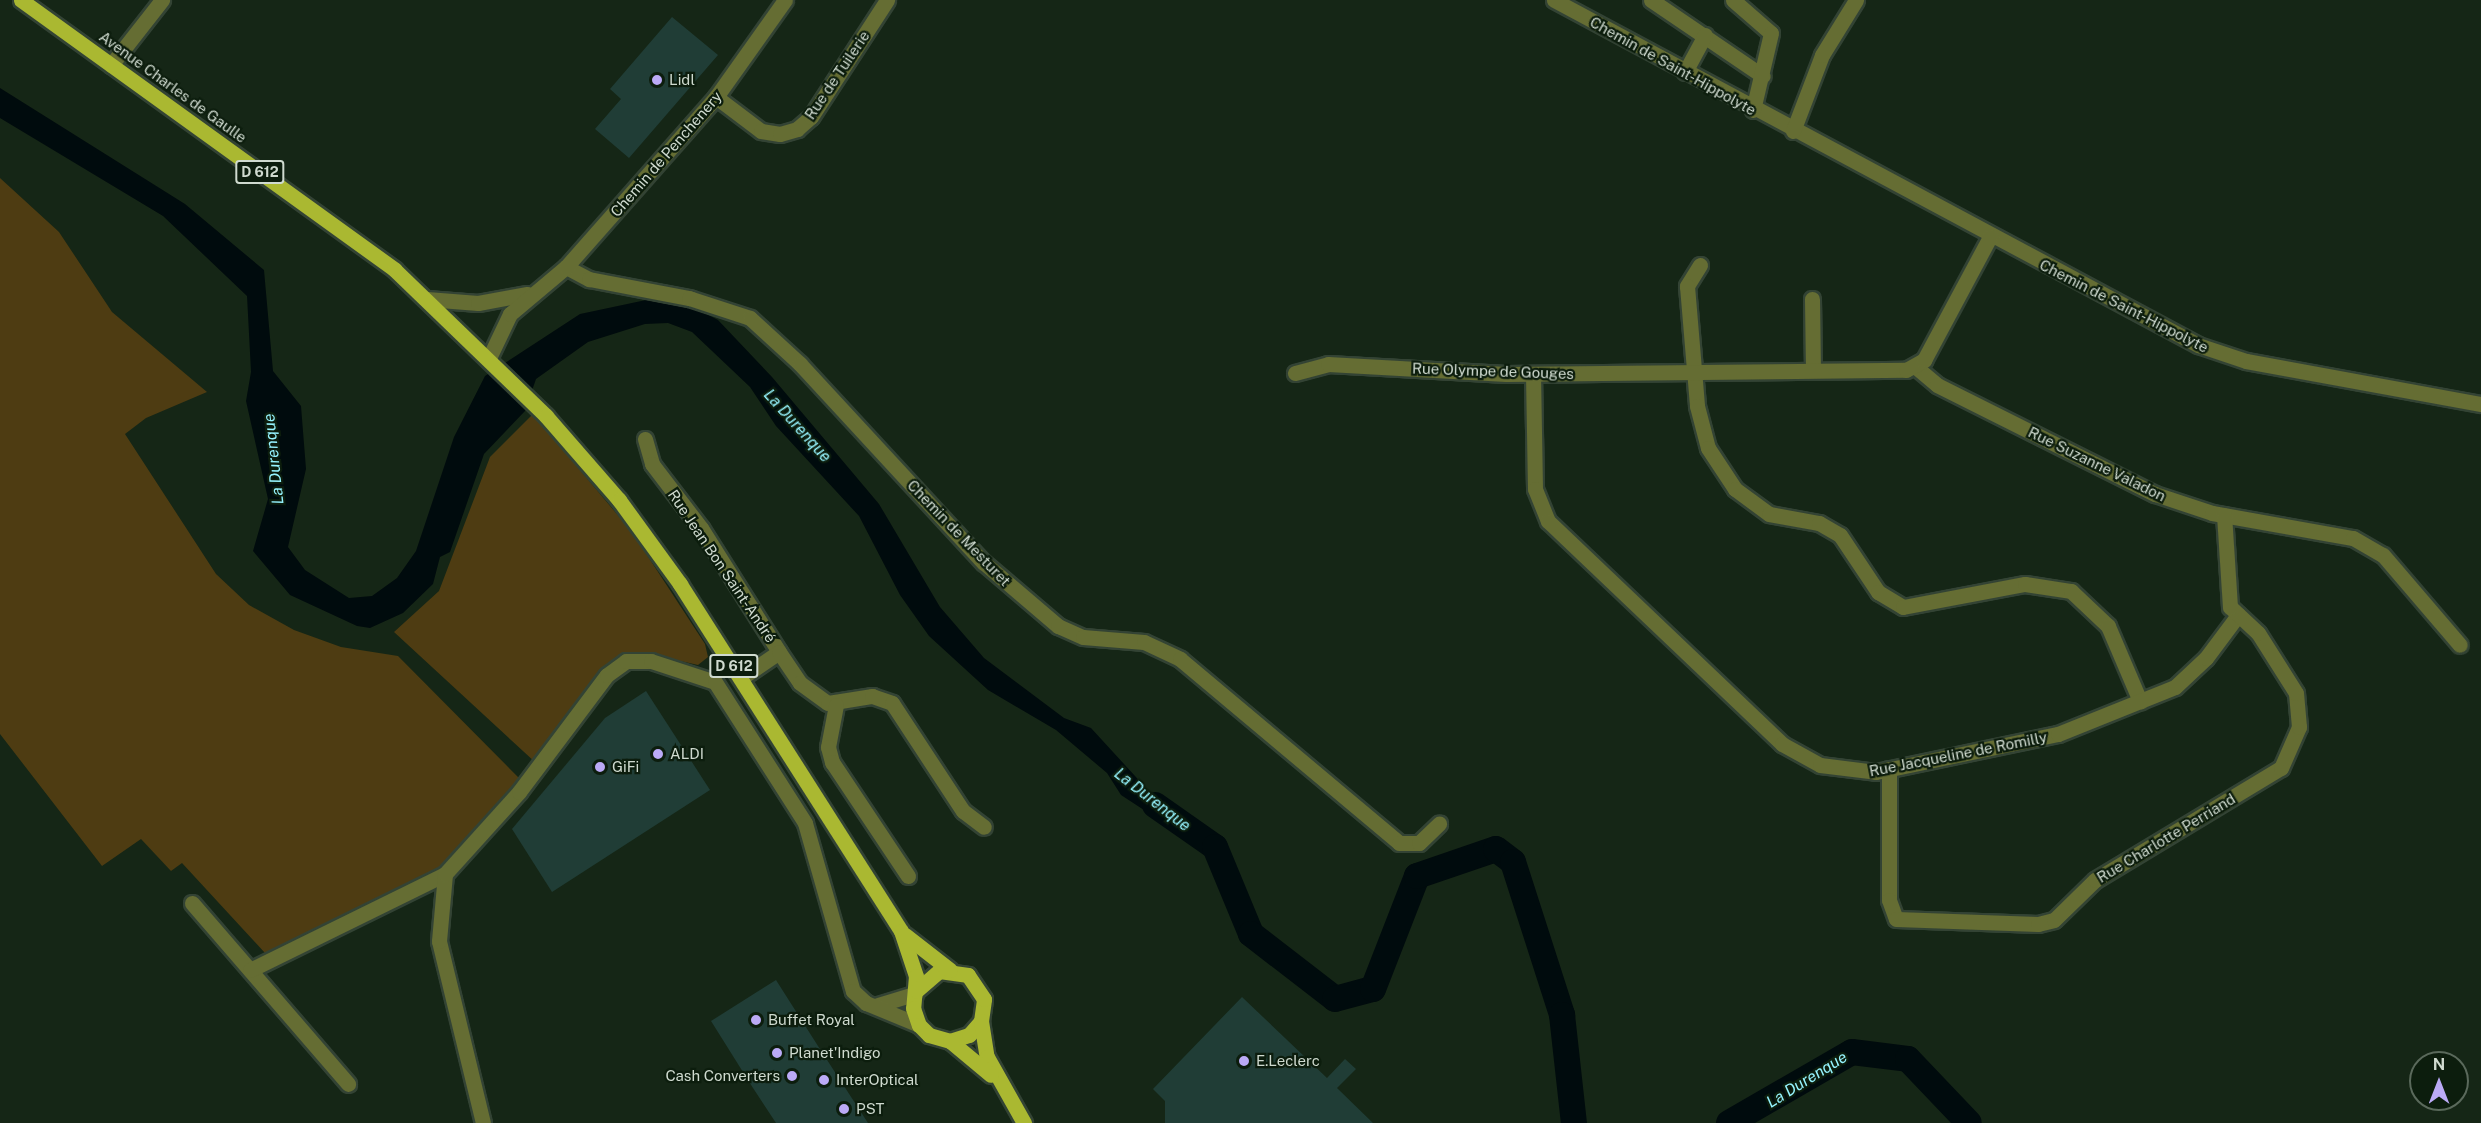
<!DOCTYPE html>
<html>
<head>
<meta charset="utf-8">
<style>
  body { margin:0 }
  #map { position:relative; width:2481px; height:1123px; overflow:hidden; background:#152616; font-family:"Public Sans",sans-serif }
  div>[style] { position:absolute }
  .green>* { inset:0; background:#4e3c12 }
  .water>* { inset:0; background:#000b0d }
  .river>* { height:26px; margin:-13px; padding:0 13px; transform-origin:13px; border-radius:13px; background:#000b0d }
  .building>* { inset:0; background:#203d36 }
  .roads { filter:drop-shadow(2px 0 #334334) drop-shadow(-2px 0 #334334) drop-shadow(0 2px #334334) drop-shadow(0 -2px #334334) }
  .minor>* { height:15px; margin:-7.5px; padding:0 7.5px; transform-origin:7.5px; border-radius:7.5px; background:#656d33 }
  .major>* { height:15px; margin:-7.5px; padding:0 7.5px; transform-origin:7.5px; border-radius:7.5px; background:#aab831 }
  .dots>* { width:16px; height:16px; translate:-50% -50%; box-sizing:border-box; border:3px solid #0c1d0d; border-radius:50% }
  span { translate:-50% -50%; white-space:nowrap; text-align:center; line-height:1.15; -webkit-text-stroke:4.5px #0c1d0d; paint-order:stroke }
  .shield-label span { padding:2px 4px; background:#0c1d0d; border:2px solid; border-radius:4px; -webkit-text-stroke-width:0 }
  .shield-label { font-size:14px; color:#cfdacf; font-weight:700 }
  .street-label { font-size:15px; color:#cfdacf }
  .poi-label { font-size:15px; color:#cfdacf }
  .left { translate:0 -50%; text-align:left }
  .right { translate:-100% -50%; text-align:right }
  .water-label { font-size:16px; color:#96f4ff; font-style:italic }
  .north { position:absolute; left:2409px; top:1051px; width:60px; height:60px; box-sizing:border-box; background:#0c1d0d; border:2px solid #5a695b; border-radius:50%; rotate:0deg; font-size:16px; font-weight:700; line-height:24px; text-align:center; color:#cfdacf }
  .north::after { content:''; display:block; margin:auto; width:21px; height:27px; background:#bbaaf6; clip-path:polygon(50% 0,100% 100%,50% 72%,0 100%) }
</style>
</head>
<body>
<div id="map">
  <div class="green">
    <i style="clip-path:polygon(0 178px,59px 232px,112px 312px,207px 392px,146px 418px,125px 434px,216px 574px,249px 605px,294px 630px,341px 647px,398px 656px,520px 779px,445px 865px,265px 953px,182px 863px,171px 871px,141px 839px,102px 866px,0 734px)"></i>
    <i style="clip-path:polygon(533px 414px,632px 532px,705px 644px,708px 657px,698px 665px,641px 652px,621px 656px,536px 763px,394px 632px,439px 591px,490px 457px)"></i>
  </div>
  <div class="water">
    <i style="clip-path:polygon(0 88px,185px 204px,264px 270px,273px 371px,301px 406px,306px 469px,288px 547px,305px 570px,349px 598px,372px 596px,397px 578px,416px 551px,454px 437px,485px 376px,580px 314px,646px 300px,687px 304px,718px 320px,772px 377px,879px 504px,940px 607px,984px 658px,1064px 718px,1091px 728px,1157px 800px,1190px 826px,1147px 812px,1121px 795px,1107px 773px,1056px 730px,988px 690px,929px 636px,900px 595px,859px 516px,776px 426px,750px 387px,692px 332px,668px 323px,645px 324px,588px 342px,536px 379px,525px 411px,484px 454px,450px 552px,440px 557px,433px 584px,403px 613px,370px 628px,357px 626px,290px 595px,253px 551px,268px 499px,246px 401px,251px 372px,247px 296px,163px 216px,0 118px)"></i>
  </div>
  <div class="river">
    <i style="left:1155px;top:805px;width:73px;rotate:35deg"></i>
    <i style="left:1215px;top:847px;width:94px;rotate:67.5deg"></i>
    <i style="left:1251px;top:934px;width:106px;rotate:37.7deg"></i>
    <i style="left:1335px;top:999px;width:39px;rotate:-15deg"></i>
    <i style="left:1373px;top:989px;width:121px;rotate:-68.7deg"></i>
    <i style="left:1417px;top:876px;width:83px;rotate:-18.9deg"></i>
    <i style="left:1496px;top:849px;width:21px;rotate:37deg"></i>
    <i style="left:1513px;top:862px;width:161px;rotate:72.2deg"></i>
    <i style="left:1562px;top:1015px;width:109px;rotate:83.7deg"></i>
    <i style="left:1729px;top:1123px;width:142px;rotate:-30deg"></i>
    <i style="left:1852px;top:1052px;width:56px;rotate:7.1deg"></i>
    <i style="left:1908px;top:1059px;width:88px;rotate:46.4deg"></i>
  </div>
  <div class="building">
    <i style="clip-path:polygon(672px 17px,718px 55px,629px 158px,595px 129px,621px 99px,610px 89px)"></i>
    <i style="clip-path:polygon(646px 691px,710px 790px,552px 892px,512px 829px,605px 718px)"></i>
    <i style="clip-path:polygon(776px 980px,818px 1046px,868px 1123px,776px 1123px,753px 1088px,711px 1021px)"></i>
    <i style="clip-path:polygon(1242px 997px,1327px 1078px,1345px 1059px,1356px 1069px,1337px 1088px,1373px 1123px,1165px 1123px,1165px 1101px,1153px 1089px)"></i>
  </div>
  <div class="roads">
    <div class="minor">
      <i style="left:1554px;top:0;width:731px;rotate:28.18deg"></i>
      <i style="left:2198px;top:345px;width:51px;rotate:18.4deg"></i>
      <i style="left:2246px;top:361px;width:239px;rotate:10.4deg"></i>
      <i style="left:1651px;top:0;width:135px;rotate:34.2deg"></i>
      <i style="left:1733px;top:0;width:50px;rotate:41deg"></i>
      <i style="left:1771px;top:33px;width:79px;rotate:103.2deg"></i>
      <i style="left:111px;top:65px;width:83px;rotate:-51.9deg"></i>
      <i style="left:1685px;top:72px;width:42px;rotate:-61.6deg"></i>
      <i style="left:716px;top:97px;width:56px;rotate:37.1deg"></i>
      <i style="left:761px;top:131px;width:19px;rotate:9deg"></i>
      <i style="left:780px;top:134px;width:18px;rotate:-16deg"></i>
      <i style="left:797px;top:129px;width:18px;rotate:-41deg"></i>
      <i style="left:811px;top:117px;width:140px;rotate:-57deg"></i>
      <i style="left:1793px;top:131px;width:81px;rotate:-69.1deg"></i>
      <i style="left:1822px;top:55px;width:65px;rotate:-58.3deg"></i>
      <i style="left:1700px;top:265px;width:25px;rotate:122deg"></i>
      <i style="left:1687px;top:286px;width:120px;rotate:85.2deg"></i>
      <i style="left:1697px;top:406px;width:43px;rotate:75.3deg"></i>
      <i style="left:1708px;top:448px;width:49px;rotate:56.6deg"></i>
      <i style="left:1735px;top:489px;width:42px;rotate:36.3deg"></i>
      <i style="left:1769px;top:514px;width:51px;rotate:10.2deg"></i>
      <i style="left:1819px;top:523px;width:24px;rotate:30deg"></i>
      <i style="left:1840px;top:535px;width:69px;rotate:56.3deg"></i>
      <i style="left:1878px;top:592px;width:29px;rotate:31deg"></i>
      <i style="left:1903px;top:607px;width:124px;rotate:-10.7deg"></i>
      <i style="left:2025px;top:584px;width:47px;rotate:8.7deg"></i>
      <i style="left:2071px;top:591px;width:51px;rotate:43.4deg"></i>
      <i style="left:2108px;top:626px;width:82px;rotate:66.9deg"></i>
      <i style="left:566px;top:267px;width:26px;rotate:28deg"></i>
      <i style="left:589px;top:279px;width:102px;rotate:10.8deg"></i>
      <i style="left:689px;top:298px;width:64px;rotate:18.2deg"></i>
      <i style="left:750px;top:318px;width:68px;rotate:42.6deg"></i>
      <i style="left:800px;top:364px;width:270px;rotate:47.3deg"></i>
      <i style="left:983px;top:562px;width:99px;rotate:40.5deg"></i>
      <i style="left:1058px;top:626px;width:27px;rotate:24deg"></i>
      <i style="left:1083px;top:637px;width:61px;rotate:4.7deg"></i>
      <i style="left:1144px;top:642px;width:40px;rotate:25deg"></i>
      <i style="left:1180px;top:659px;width:286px;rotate:40deg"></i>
      <i style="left:1399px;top:843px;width:20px"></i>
      <i style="left:1419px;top:843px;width:28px;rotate:-44deg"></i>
      <i style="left:427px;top:299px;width:51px;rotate:4.5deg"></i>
      <i style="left:478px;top:303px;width:50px;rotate:-10.4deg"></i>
      <i style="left:1812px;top:299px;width:71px;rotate:89.2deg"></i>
      <i style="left:489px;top:358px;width:49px;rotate:-64.5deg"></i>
      <i style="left:510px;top:314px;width:73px;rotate:-40deg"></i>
      <i style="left:566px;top:267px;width:227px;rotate:-48.6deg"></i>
      <i style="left:716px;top:97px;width:119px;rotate:-54.6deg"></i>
      <i style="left:1917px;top:368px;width:26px;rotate:40deg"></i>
      <i style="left:1937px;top:385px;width:244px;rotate:26.6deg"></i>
      <i style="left:2155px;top:494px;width:60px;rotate:18.4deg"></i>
      <i style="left:2212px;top:513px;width:143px;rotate:10.1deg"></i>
      <i style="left:2353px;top:538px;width:34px;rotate:30deg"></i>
      <i style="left:2383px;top:555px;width:118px;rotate:49.5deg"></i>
      <i style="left:1295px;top:373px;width:34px;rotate:-15deg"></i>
      <i style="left:1328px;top:364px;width:178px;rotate:3.2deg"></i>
      <i style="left:1506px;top:374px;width:400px;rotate:-0.6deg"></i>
      <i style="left:1906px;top:370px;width:21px;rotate:-29deg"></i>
      <i style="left:1924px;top:360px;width:140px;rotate:-61.8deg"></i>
      <i style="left:1533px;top:374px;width:115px;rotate:89deg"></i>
      <i style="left:1535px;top:489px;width:35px;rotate:68deg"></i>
      <i style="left:1548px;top:521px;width:323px;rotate:43.6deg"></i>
      <i style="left:1782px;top:744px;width:43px;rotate:28.9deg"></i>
      <i style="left:1820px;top:765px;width:56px;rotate:7.1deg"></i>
      <i style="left:1876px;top:772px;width:186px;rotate:-11.8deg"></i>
      <i style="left:2058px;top:734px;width:126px;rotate:-21.9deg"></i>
      <i style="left:2175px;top:687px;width:42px;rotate:-43.1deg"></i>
      <i style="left:2206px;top:658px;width:54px;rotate:-53.3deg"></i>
      <i style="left:645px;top:439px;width:26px;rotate:74deg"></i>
      <i style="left:652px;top:464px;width:81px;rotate:52.6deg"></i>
      <i style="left:701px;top:528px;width:146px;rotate:57.8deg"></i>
      <i style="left:779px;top:652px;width:46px;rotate:145.6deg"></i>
      <i style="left:779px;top:652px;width:37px;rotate:56deg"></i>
      <i style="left:800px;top:683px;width:34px;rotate:36deg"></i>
      <i style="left:828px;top:703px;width:45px;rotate:-9deg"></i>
      <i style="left:872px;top:696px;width:21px;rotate:19deg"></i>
      <i style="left:892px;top:703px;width:129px;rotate:56.7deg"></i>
      <i style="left:963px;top:811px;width:26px;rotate:37deg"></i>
      <i style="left:836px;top:705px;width:43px;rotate:100.8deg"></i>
      <i style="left:828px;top:747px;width:16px;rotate:75deg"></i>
      <i style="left:832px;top:762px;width:137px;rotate:56.3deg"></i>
      <i style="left:1889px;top:769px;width:131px;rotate:90deg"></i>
      <i style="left:1889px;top:900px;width:20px;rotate:70deg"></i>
      <i style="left:1896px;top:919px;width:142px;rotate:2deg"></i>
      <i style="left:2038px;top:924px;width:16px;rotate:-14deg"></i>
      <i style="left:2054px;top:920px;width:57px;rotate:-44.3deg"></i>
      <i style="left:2095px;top:880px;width:217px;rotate:-31.1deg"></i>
      <i style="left:2281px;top:768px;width:45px;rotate:-66.3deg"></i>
      <i style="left:2299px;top:727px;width:34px;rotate:-95deg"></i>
      <i style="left:2296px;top:693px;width:71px;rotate:-122.3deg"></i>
      <i style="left:2258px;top:633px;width:38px;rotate:-137deg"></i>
      <i style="left:2230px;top:607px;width:92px;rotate:-93.7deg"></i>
      <i style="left:192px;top:903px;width:239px;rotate:49.2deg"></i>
      <i style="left:250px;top:970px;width:217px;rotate:-26.2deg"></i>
      <i style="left:878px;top:1005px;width:39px;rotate:-17deg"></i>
      <i style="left:483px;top:1123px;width:187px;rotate:-103.6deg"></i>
      <i style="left:439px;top:941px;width:67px;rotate:-84.9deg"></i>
      <i style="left:445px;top:874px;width:110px;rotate:-47.9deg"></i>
      <i style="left:519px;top:792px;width:146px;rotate:-53.1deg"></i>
      <i style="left:607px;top:675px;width:24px;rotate:-36deg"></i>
      <i style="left:626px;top:661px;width:25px"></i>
      <i style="left:651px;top:661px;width:67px;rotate:18.2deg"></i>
      <i style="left:715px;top:682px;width:167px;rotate:57.4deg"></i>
      <i style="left:805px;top:823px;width:175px;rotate:74.1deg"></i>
      <i style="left:853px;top:991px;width:18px;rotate:43deg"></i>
      <i style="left:866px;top:1003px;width:57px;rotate:22.5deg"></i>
    </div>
    <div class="major">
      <i style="left:21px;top:0;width:461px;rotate:35.8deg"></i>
      <i style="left:395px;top:270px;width:210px;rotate:44deg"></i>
      <i style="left:546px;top:416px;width:111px;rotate:49deg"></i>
      <i style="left:619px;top:500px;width:104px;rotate:54deg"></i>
      <i style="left:680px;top:584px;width:411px;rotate:57.5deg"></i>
      <i style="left:901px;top:931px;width:47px;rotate:71.6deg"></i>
      <i style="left:916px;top:976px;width:32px;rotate:95deg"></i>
      <i style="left:913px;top:1008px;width:18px;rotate:71deg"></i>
      <i style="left:919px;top:1025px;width:14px;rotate:45deg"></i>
      <i style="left:929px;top:1035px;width:22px;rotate:16deg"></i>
      <i style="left:950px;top:1041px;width:20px;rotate:-18deg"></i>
      <i style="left:969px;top:1035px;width:18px;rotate:-49deg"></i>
      <i style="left:981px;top:1021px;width:22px;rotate:-82deg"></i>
      <i style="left:984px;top:999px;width:29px;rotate:-124deg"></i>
      <i style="left:968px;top:975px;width:29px;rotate:-172deg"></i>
      <i style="left:939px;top:971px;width:30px;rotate:139deg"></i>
      <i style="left:905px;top:935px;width:57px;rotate:37.9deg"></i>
      <i style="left:981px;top:1021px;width:36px;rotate:81deg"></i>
      <i style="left:987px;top:1057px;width:76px;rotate:60.7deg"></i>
      <i style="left:950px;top:1041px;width:53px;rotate:39.7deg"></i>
    </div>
  </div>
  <div class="dots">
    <i style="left:657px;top:80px;background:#bbaaf6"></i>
    <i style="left:658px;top:754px;background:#bbaaf6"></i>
    <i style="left:600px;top:767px;background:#bbaaf6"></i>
    <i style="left:756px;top:1020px;background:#bbaaf6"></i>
    <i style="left:777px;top:1053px;background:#bbaaf6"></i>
    <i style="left:1244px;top:1061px;background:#bbaaf6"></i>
    <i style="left:792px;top:1076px;background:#bbaaf6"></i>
    <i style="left:824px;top:1080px;background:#bbaaf6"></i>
    <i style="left:844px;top:1109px;background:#bbaaf6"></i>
  </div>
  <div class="shield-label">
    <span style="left:260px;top:172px">D 612</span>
    <span style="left:734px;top:666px">D 612</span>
  </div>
  <div class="street-label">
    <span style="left:1673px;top:66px;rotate:29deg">Chemin de Saint-Hippolyte</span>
    <span style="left:837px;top:75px;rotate:-56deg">Rue de Tuilerie</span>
    <span style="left:173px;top:87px;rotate:36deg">Avenue Charles de Gaulle</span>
    <span style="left:666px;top:154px;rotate:-49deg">Chemin de Penchenery</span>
    <span style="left:2124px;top:306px;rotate:27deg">Chemin de Saint-Hippolyte</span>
    <span style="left:1493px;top:371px;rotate:2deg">Rue Olympe de Gouges</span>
    <span style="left:2097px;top:464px;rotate:26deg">Rue Suzanne Valadon</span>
    <span style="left:959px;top:533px;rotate:46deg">Chemin de Mesturet</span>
    <span style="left:722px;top:566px;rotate:56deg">Rue Jean Bon Saint-André</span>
    <span style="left:1958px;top:754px;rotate:-11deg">Rue Jacqueline de Romilly</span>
    <span style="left:2166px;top:838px;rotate:-31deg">Rue Charlotte Perriand</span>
  </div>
  <div class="poi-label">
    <span class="left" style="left:669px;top:80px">Lidl</span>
    <span class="left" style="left:670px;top:754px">ALDI</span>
    <span class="left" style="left:612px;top:767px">GiFi</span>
    <span class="left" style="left:768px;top:1020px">Buffet Royal</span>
    <span class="left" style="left:789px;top:1053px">Planet'Indigo</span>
    <span class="left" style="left:1256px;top:1061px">E.Leclerc</span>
    <span class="right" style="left:780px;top:1076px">Cash Converters</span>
    <span class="left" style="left:836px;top:1080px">InterOptical</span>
    <span class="left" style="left:856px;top:1109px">PST</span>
  </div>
  <div class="water-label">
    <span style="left:797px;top:426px;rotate:48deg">La Durenque</span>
    <span style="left:274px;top:459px;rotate:-96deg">La Durenque</span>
    <span style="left:1152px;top:800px;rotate:38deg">La Durenque</span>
    <span style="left:1807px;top:1080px;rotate:-32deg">La Durenque</span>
  </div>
  <div class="north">N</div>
</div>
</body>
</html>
